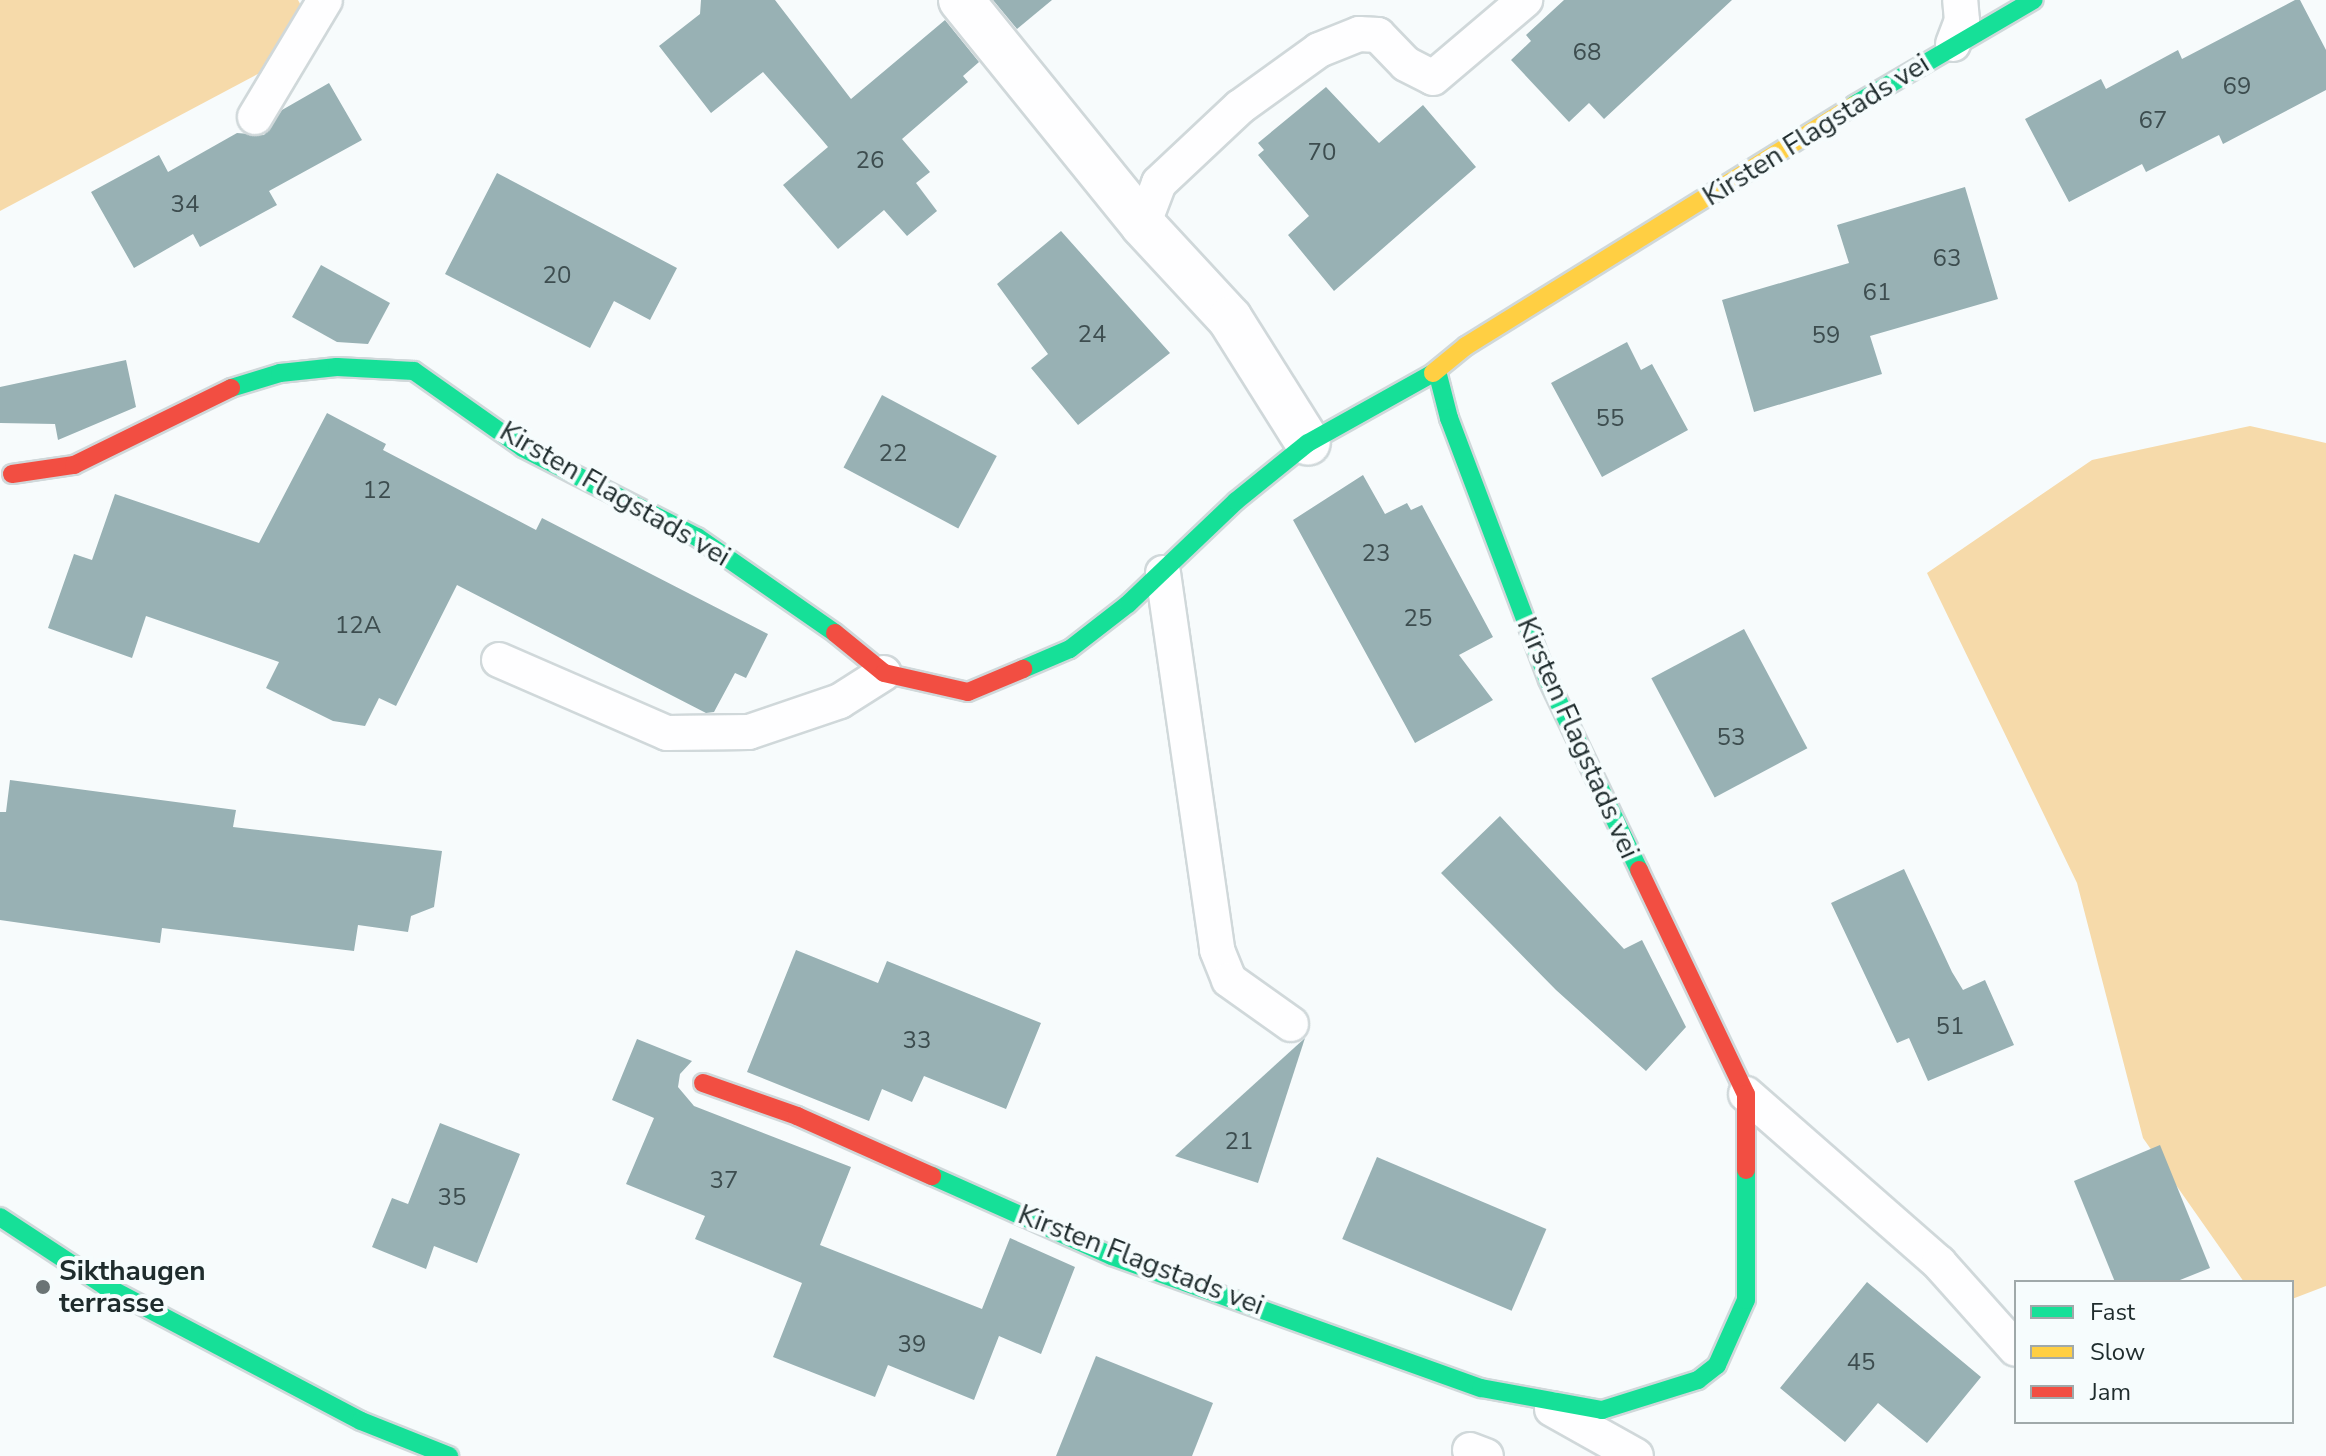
<!DOCTYPE html>
<html>
<head>
<meta charset="utf-8">
<style>
  body { margin:0 }
  #map { position:relative; width:2326px; height:1456px; overflow:hidden; background:#f7fbfc; font-family:"Nunito Sans",sans-serif }
  div>[style] { position:absolute }
  .green>* { inset:0; background:#f6daaa }
  .building>* { inset:0; background:#98b1b4; transform-origin:0 0 }
  .roads { filter:drop-shadow(2px 0 #d0d8da) drop-shadow(-2px 0 #d0d8da) drop-shadow(0 2px #d0d8da) drop-shadow(0 -2px #d0d8da) }
  .lane>* { height:34px; margin:-17px; padding:0 17px; transform-origin:17px; border-radius:17px; background:#fefeff }
  .street>* { height:44px; margin:-22px; padding:0 22px; transform-origin:22px; border-radius:22px; background:#fefeff }
  .fast>* { height:18px; margin:-9px; padding:0 9px; transform-origin:9px; border-radius:9px; background:#16e098 }
  .slow>* { height:18px; margin:-9px; padding:0 9px; transform-origin:9px; border-radius:9px; background:#ffcf43 }
  .jam>* { height:18px; margin:-9px; padding:0 9px; transform-origin:9px; border-radius:9px; background:#f24e42 }
  .dots>* { width:22px; height:22px; translate:-50% -50%; box-sizing:border-box; border:4px solid #f6fcfd; border-radius:50% }
  span { translate:-50% -50%; white-space:nowrap; text-align:center; line-height:1.15; -webkit-text-stroke:8px #f6fcfd; paint-order:stroke }
  .number-label { font-size:24px; color:#3d4d4f }
  .number-label span { -webkit-text-stroke-width:0 }
  .street-label { font-size:28px; color:#1f2c2d }
  .poi-label { font-size:28px; color:#1f2c2d; font-weight:700 }
  .left { translate:0 -50%; text-align:left }
  .legend { position:absolute; left:2014px; top:1280px; width:280px; height:144px; box-sizing:border-box; background:#f6fcfd; border:2px solid #a0a9aa; margin:0; padding:10px 14px; list-style:none; font-size:24px; color:#1f2c2d }
  .legend li { display:flex; align-items:center; gap:16px; height:40px }
  .legend b { width:40px; border:2px solid #a0a9aa }
</style>
</head>
<body>
<div id="map">
  <div class="green">
    <i style="clip-path:polygon(0 0,298px 0,320px 41px,0 211px)"></i>
    <i style="clip-path:polygon(2250px 426px,2326px 443px,2326px 1286px,2292px 1299px,2292px 1282px,2244px 1282px,2143px 1138px,2077px 883px,1927px 573px,2092px 460px)"></i>
  </div>
  <div class="building">
    <i style="clip-path:polygon(701px 0,775px 0,851px 99px,945px 20px,979px 62px,963px 76px,968px 82px,902px 139px,930px 172px,916px 183px,937px 211px,907px 236px,884px 210px,838px 249px,783px 185px,828px 147px,823px 141px,763px 72px,711px 113px,659px 46px,700px 14px)"></i>
    <i style="clip-path:polygon(993px 0,1052px 0,1017px 29px)"></i>
    <i style="clip-path:polygon(1564px 0,1732px 0,1604px 119px,1589px 103px,1569px 122px,1511px 60px,1531px 41px,1526px 35px)"></i>
    <i style="clip-path:polygon(2295px 0,2300px 0,2326px 50px,2326px 90px,2223px 144px,2219px 135px,2146px 172px,2142px 164px,2069px 202px,2025px 119px,2101px 79px,2106px 89px,2178px 50px,2182px 59px)"></i>
    <i style="clip-path:polygon(329px 83px,362px 140px,269px 191px,277px 205px,200px 247px,193px 234px,134px 268px,91px 192px,159px 155px,168px 172px,237px 133px,264px 135px,282px 110px)"></i>
    <i style="clip-path:polygon(1326px 87px,1379px 143px,1423px 105px,1476px 167px,1334px 291px,1288px 235px,1309px 216px,1258px 155px,1264px 150px,1258px 143px)"></i>
    <i style="clip-path:polygon(497px 173px,677px 268px,650px 320px,614px 301px,590px 348px,445px 274px)"></i>
    <i style="clip-path:polygon(1965px 187px,1998px 299px,1870px 336px,1882px 374px,1754px 412px,1722px 300px,1849px 263px,1837px 225px)"></i>
    <i style="clip-path:polygon(1061px 231px,1170px 353px,1078px 425px,1031px 368px,1048px 354px,997px 284px)"></i>
    <i style="clip-path:polygon(321px 265px,390px 303px,368px 344px,337px 342px,292px 317px)"></i>
    <i style="clip-path:polygon(1627px 342px,1641px 370px,1652px 364px,1688px 430px,1602px 477px,1551px 383px)"></i>
    <i style="clip-path:polygon(126px 360px,136px 407px,58px 440px,55px 424px,0 423px,0 387px)"></i>
    <i style="left:882px;top:395px;width:130px;height:82px;rotate:28deg"></i>
    <i style="clip-path:polygon(327px 413px,386px 444px,383px 450px,536px 530px,542px 518px,768px 634px,746px 678px,735px 673px,714px 712px,706px 713px,457px 585px,396px 706px,379px 698px,365px 726px,333px 721px,266px 688px,279px 662px,146px 616px,132px 658px,48px 628px,74px 554px,92px 560px,115px 494px,259px 543px)"></i>
    <i style="clip-path:polygon(1363px 475px,1385px 514px,1407px 503px,1411px 510px,1422px 505px,1493px 637px,1459px 655px,1493px 700px,1415px 743px,1293px 520px)"></i>
    <i style="left:1744px;top:629px;width:135px;height:105px;rotate:62deg"></i>
    <i style="clip-path:polygon(10px 780px,236px 810px,233px 827px,442px 851px,434px 907px,411px 916px,408px 932px,358px 925px,354px 951px,162px 928px,160px 943px,0 920px,0 812px,6px 812px)"></i>
    <i style="clip-path:polygon(1500px 816px,1624px 949px,1642px 940px,1686px 1027px,1646px 1071px,1556px 990px,1441px 873px)"></i>
    <i style="clip-path:polygon(1904px 869px,1952px 972px,1963px 990px,1985px 980px,2014px 1045px,1928px 1081px,1909px 1038px,1897px 1043px,1831px 903px)"></i>
    <i style="clip-path:polygon(796px 950px,878px 983px,887px 961px,1041px 1023px,1006px 1109px,924px 1076px,912px 1102px,882px 1089px,869px 1121px,747px 1072px)"></i>
    <i style="clip-path:polygon(1305px 1038px,1258px 1183px,1175px 1156px)"></i>
    <i style="clip-path:polygon(637px 1039px,692px 1061px,680px 1074px,678px 1087px,694px 1106px,851px 1167px,820px 1245px,982px 1309px,1010px 1238px,1075px 1267px,1041px 1354px,999px 1336px,974px 1400px,888px 1365px,875px 1397px,773px 1357px,802px 1283px,695px 1239px,705px 1216px,626px 1184px,654px 1118px,612px 1100px)"></i>
    <i style="clip-path:polygon(440px 1123px,520px 1154px,477px 1263px,434px 1246px,426px 1269px,372px 1247px,392px 1198px,408px 1204px)"></i>
    <i style="clip-path:polygon(2160px 1145px,2210px 1268px,2175px 1282px,2115px 1282px,2074px 1181px)"></i>
    <i style="left:1377px;top:1157px;width:184px;height:89px;rotate:23deg"></i>
    <i style="clip-path:polygon(1867px 1282px,1981px 1377px,1927px 1443px,1878px 1403px,1845px 1442px,1780px 1388px)"></i>
    <i style="clip-path:polygon(1096px 1356px,1213px 1403px,1192px 1456px,1056px 1456px)"></i>
  </div>
  <div class="roads">
    <div class="lane">
      <i style="left:1953px;top:44px;width:25px;rotate:-69deg"></i>
      <i style="left:1962px;top:21px;width:21px;rotate:-95deg"></i>
      <i style="left:255px;top:117px;width:136px;rotate:-59.1deg"></i>
      <i style="left:1143px;top:225px;width:45px;rotate:-69.1deg"></i>
      <i style="left:1159px;top:183px;width:111px;rotate:-43.2deg"></i>
      <i style="left:1240px;top:107px;width:97px;rotate:-35.8deg"></i>
      <i style="left:1319px;top:50px;width:43px;rotate:-21.8deg"></i>
      <i style="left:1359px;top:34px;width:19px;rotate:3deg"></i>
      <i style="left:1378px;top:35px;width:40px;rotate:46deg"></i>
      <i style="left:1406px;top:64px;width:30px;rotate:27deg"></i>
      <i style="left:1433px;top:78px;width:121px;rotate:-40.3deg"></i>
      <i style="left:1163px;top:573px;width:381px;rotate:81.8deg"></i>
      <i style="left:1217px;top:950px;width:32px;rotate:68deg"></i>
      <i style="left:1229px;top:980px;width:76px;rotate:35.4deg"></i>
      <i style="left:499px;top:660px;width:183px;rotate:23.5deg"></i>
      <i style="left:667px;top:733px;width:82px;rotate:-0.7deg"></i>
      <i style="left:749px;top:732px;width:96px;rotate:-18.8deg"></i>
      <i style="left:840px;top:701px;width:52px;rotate:-32.5deg"></i>
      <i style="left:1746px;top:1094px;width:257px;rotate:41.2deg"></i>
      <i style="left:1939px;top:1263px;width:115px;rotate:48.2deg"></i>
      <i style="left:1552px;top:1409px;width:96px;rotate:29.2deg"></i>
      <i style="left:1470px;top:1450px;width:17px;rotate:21deg"></i>
    </div>
    <div class="street">
      <i style="left:961px;top:0;width:289px;rotate:51deg"></i>
      <i style="left:1143px;top:225px;width:128px;rotate:47.2deg"></i>
      <i style="left:1230px;top:319px;width:146px;rotate:57.8deg"></i>
    </div>
    <div class="fast">
      <i style="left:1854px;top:105px;width:208px;rotate:-30.3deg"></i>
      <i style="left:1437px;top:371px;width:49px;rotate:75.7deg"></i>
      <i style="left:1449px;top:418px;width:280px;rotate:69.3deg"></i>
      <i style="left:1548px;top:680px;width:211px;rotate:64.4deg"></i>
      <i style="left:231px;top:388px;width:51px;rotate:-17deg"></i>
      <i style="left:280px;top:373px;width:57px;rotate:-6deg"></i>
      <i style="left:337px;top:367px;width:77px;rotate:3deg"></i>
      <i style="left:414px;top:371px;width:133px;rotate:35.2deg"></i>
      <i style="left:523px;top:448px;width:195px;rotate:27.1deg"></i>
      <i style="left:697px;top:537px;width:168px;rotate:34.8deg"></i>
      <i style="left:1023px;top:669px;width:51px;rotate:-23.1deg"></i>
      <i style="left:1070px;top:649px;width:73px;rotate:-37.8deg"></i>
      <i style="left:1128px;top:604px;width:149px;rotate:-43.6deg"></i>
      <i style="left:1236px;top:501px;width:92px;rotate:-38.9deg"></i>
      <i style="left:1308px;top:443px;width:143px;rotate:-29.2deg"></i>
      <i style="left:932px;top:1176px;width:197px;rotate:24deg"></i>
      <i style="left:1112px;top:1256px;width:392px;rotate:19.7deg"></i>
      <i style="left:1481px;top:1388px;width:123px;rotate:10.3deg"></i>
      <i style="left:1602px;top:1410px;width:101px;rotate:-17.4deg"></i>
      <i style="left:1698px;top:1380px;width:24px;rotate:-38deg"></i>
      <i style="left:1717px;top:1365px;width:71px;rotate:-66deg"></i>
      <i style="left:1746px;top:1300px;width:130px;rotate:-90deg"></i>
      <i style="left:0;top:1217px;width:126px;rotate:33.3deg"></i>
      <i style="left:105px;top:1286px;width:289px;rotate:27.8deg"></i>
      <i style="left:361px;top:1421px;width:95px;rotate:21.7deg"></i>
    </div>
    <div class="slow">
      <i style="left:1433px;top:373px;width:43px;rotate:-39.3deg"></i>
      <i style="left:1466px;top:346px;width:457px;rotate:-31.8deg"></i>
    </div>
    <div class="jam">
      <i style="left:12px;top:474px;width:63px;rotate:-8.3deg"></i>
      <i style="left:74px;top:465px;width:175px;rotate:-26.1deg"></i>
      <i style="left:835px;top:633px;width:63px;rotate:39.2deg"></i>
      <i style="left:884px;top:673px;width:86px;rotate:12.7deg"></i>
      <i style="left:968px;top:692px;width:60px;rotate:-22.7deg"></i>
      <i style="left:1639px;top:870px;width:248px;rotate:64.5deg"></i>
      <i style="left:1746px;top:1094px;width:76px;rotate:90deg"></i>
      <i style="left:703px;top:1083px;width:100px;rotate:19.3deg"></i>
      <i style="left:797px;top:1116px;width:148px;rotate:24deg"></i>
    </div>
  </div>
  <div class="dots">
    <i style="left:43px;top:1287px;background:#6b7475"></i>
  </div>
  <div class="number-label">
    <span style="left:1587px;top:53px">68</span>
    <span style="left:2237px;top:87px">69</span>
    <span style="left:2153px;top:121px">67</span>
    <span style="left:1322px;top:153px">70</span>
    <span style="left:870px;top:161px">26</span>
    <span style="left:185px;top:205px">34</span>
    <span style="left:1947px;top:259px">63</span>
    <span style="left:557px;top:276px">20</span>
    <span style="left:1877px;top:293px">61</span>
    <span style="left:1092px;top:335px">24</span>
    <span style="left:1826px;top:336px">59</span>
    <span style="left:1610px;top:419px">55</span>
    <span style="left:893px;top:454px">22</span>
    <span style="left:377px;top:491px">12</span>
    <span style="left:1376px;top:554px">23</span>
    <span style="left:1418px;top:619px">25</span>
    <span style="left:358px;top:626px">12A</span>
    <span style="left:1731px;top:738px">53</span>
    <span style="left:1950px;top:1027px">51</span>
    <span style="left:917px;top:1041px">33</span>
    <span style="left:1239px;top:1142px">21</span>
    <span style="left:724px;top:1181px">37</span>
    <span style="left:452px;top:1198px">35</span>
    <span style="left:912px;top:1345px">39</span>
    <span style="left:1861px;top:1363px">45</span>
  </div>
  <div class="street-label">
    <span style="left:1816px;top:130px;rotate:-32deg">Kirsten Flagstads vei</span>
    <span style="left:615px;top:494px;rotate:30deg">Kirsten Flagstads vei</span>
    <span style="left:1578px;top:738px;rotate:66deg">Kirsten Flagstads vei</span>
    <span style="left:1141px;top:1260px;rotate:21deg">Kirsten Flagstads vei</span>
  </div>
  <div class="poi-label">
    <span class="left" style="left:59px;top:1287px">Sikthaugen<br>terrasse</span>
  </div>
  <ul class="legend">
  <li><b style="height:10px;background:#16e098"></b>Fast</li>
  <li><b style="height:10px;background:#ffcf43"></b>Slow</li>
  <li><b style="height:10px;background:#f24e42"></b>Jam</li>
  </ul>
</div>
</body>
</html>
